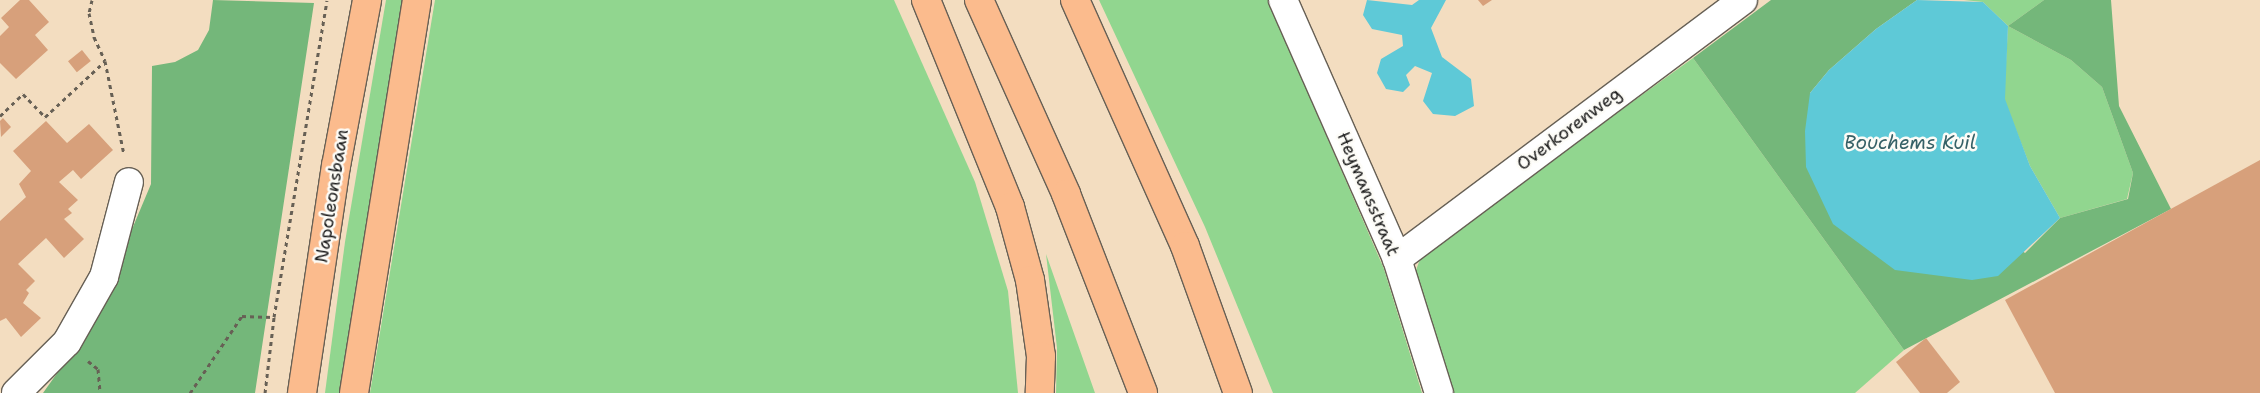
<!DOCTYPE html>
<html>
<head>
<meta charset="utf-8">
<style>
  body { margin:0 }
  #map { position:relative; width:2260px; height:393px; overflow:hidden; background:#f3ddc0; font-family:"Shantell Sans",sans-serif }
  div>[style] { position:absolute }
  .green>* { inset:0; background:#91d68f }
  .forest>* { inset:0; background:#74b77a }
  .water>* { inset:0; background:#5ec9d7 }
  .building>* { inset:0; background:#d7a07b; transform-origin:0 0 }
  .path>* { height:3px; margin-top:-1.5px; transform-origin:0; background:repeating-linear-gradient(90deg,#676055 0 4px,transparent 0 8px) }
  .roads { filter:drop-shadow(1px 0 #676055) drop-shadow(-1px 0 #676055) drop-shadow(0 1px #676055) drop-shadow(0 -1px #676055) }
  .minor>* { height:28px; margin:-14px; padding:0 14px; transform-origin:14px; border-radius:14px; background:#fff }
  .major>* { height:28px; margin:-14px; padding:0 14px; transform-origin:14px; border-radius:14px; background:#fbbb8d }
  .highway>* { height:28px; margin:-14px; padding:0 14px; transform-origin:14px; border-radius:14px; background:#fbbb8d }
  span { translate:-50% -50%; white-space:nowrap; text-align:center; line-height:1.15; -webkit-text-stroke:5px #fdfcf7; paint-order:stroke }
  .street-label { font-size:18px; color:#1c1c1c }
  .water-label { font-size:19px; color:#366167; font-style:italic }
</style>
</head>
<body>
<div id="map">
  <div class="green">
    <i style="clip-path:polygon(386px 0,408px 0,347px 393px,325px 393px,345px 242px)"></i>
    <i style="clip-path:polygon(435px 0,894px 0,975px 182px,1008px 291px,1018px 393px,370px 393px)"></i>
    <i style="clip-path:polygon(1099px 0,1268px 0,1384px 269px,1422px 393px,1273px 393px,1205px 227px)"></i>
    <i style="clip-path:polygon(1964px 0,2044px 0,2008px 26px,2071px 60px,2102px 87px,2133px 173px,2127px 199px,2060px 218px,2030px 166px,2004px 99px,2008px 26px,1983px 2px)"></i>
    <i style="clip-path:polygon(1693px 58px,1904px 350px,1855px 393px,1451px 393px,1413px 278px,1422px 254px)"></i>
    <i style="clip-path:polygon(1046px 254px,1095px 393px,1056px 393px,1057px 348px)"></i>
  </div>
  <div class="forest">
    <i style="clip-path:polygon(213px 0,314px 3px,255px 393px,43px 393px,80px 341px,106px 291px,151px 184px,152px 66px,175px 62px,198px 50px,209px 30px)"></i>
    <i style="clip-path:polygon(1771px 0,1917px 0,1876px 29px,1829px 70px,1810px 93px,2025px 253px,2060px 218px,2128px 199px,2133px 173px,2102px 87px,2071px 60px,2008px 26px,2044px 0,2111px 0,2119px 106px,2171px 209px,1904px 350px,1693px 58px)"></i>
  </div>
  <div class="water">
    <i style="clip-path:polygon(1367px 0,1412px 5px,1419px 0,1446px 0,1431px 28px,1442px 57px,1471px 79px,1474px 106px,1455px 116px,1433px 114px,1423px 101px,1432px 73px,1415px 66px,1406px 75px,1410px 85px,1403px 92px,1386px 89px,1377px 73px,1381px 59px,1403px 46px,1402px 35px,1372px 29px,1363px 15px)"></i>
    <i style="clip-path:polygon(1917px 0,1983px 2px,2008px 26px,2005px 99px,2030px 166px,2060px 218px,1998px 276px,1972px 280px,1895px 270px,1833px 224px,1806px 167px,1805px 131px,1810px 93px,1829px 70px,1876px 29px)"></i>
  </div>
  <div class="building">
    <i style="clip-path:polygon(20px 0,29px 0,49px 22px,35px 35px,48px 50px,16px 79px,0 63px,0 36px,9px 27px,1px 18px)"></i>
    <i style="clip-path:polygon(1478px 0,1492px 0,1483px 6px)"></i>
    <i style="left:82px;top:50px;width:14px;height:18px;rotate:51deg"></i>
    <i style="clip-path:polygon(3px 118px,11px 127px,1px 137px,0 121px)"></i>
    <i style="clip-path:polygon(46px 121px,67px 143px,89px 124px,113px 150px,81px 179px,73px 170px,59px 182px,78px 200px,68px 209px,72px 213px,64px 219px,84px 239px,64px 258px,46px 238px,18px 264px,35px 281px,26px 290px,29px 293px,23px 303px,41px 318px,21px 337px,6px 318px,0 321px,0 221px,26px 197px,19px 184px,31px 171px,13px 151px)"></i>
    <i style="clip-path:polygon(2260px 160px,2260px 393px,2055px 393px,2005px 300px)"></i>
    <i style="clip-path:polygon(1926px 338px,1960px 382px,1947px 393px,1920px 393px,1896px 362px)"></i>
  </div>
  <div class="path">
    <i style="left:92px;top:0;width:13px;rotate:103deg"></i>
    <i style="left:89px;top:13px;width:25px;rotate:78deg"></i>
    <i style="left:94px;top:37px;width:26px;rotate:65deg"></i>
    <i style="left:105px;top:61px;width:95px;rotate:78.5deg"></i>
    <i style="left:0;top:116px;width:32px;rotate:-44deg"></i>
    <i style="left:23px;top:94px;width:32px;rotate:46deg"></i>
    <i style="left:45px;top:117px;width:82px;rotate:-43deg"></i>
    <i style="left:88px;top:361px;width:13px;rotate:39deg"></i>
    <i style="left:98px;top:369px;width:24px;rotate:85deg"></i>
    <i style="left:190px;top:393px;width:93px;rotate:-56deg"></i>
    <i style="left:242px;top:316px;width:32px;rotate:2deg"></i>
    <i style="left:265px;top:393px;width:77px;rotate:-83.2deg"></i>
    <i style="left:274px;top:317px;width:321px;rotate:-80.5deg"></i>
  </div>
  <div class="roads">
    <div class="minor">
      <i style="left:1283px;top:0;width:283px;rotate:66.2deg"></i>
      <i style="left:1397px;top:259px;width:140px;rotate:72.6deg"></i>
      <i style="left:1397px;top:259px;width:432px;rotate:-36.8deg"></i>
      <i style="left:16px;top:393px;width:72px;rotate:-45deg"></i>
      <i style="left:67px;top:342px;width:75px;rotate:-60.4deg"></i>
      <i style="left:104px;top:277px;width:98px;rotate:-75.3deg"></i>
    </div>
    <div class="major">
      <i style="left:302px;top:393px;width:230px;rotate:-81.5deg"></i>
      <i style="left:336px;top:166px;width:169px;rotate:-79.4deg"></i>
      <i style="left:354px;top:393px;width:398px;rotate:-80.9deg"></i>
    </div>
    <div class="highway">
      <i style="left:926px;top:0;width:223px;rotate:67.9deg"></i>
      <i style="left:1010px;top:207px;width:76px;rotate:74.7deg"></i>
      <i style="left:1030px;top:280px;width:77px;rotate:81.8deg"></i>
      <i style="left:1041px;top:356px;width:37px;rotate:92deg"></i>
      <i style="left:979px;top:0;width:213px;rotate:65.8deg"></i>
      <i style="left:1066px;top:194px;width:213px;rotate:68.8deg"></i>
      <i style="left:1075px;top:0;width:269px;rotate:65.9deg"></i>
      <i style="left:1185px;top:246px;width:156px;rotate:70.2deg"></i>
    </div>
  </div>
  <div class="street-label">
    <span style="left:1569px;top:129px;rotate:-37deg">Overkorenweg</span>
    <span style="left:1368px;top:194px;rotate:67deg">Heymansstraat</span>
    <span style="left:332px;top:196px;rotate:-81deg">Napoleonsbaan</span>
  </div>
  <div class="water-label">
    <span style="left:1910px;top:143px">Bouchems Kuil</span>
  </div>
</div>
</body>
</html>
